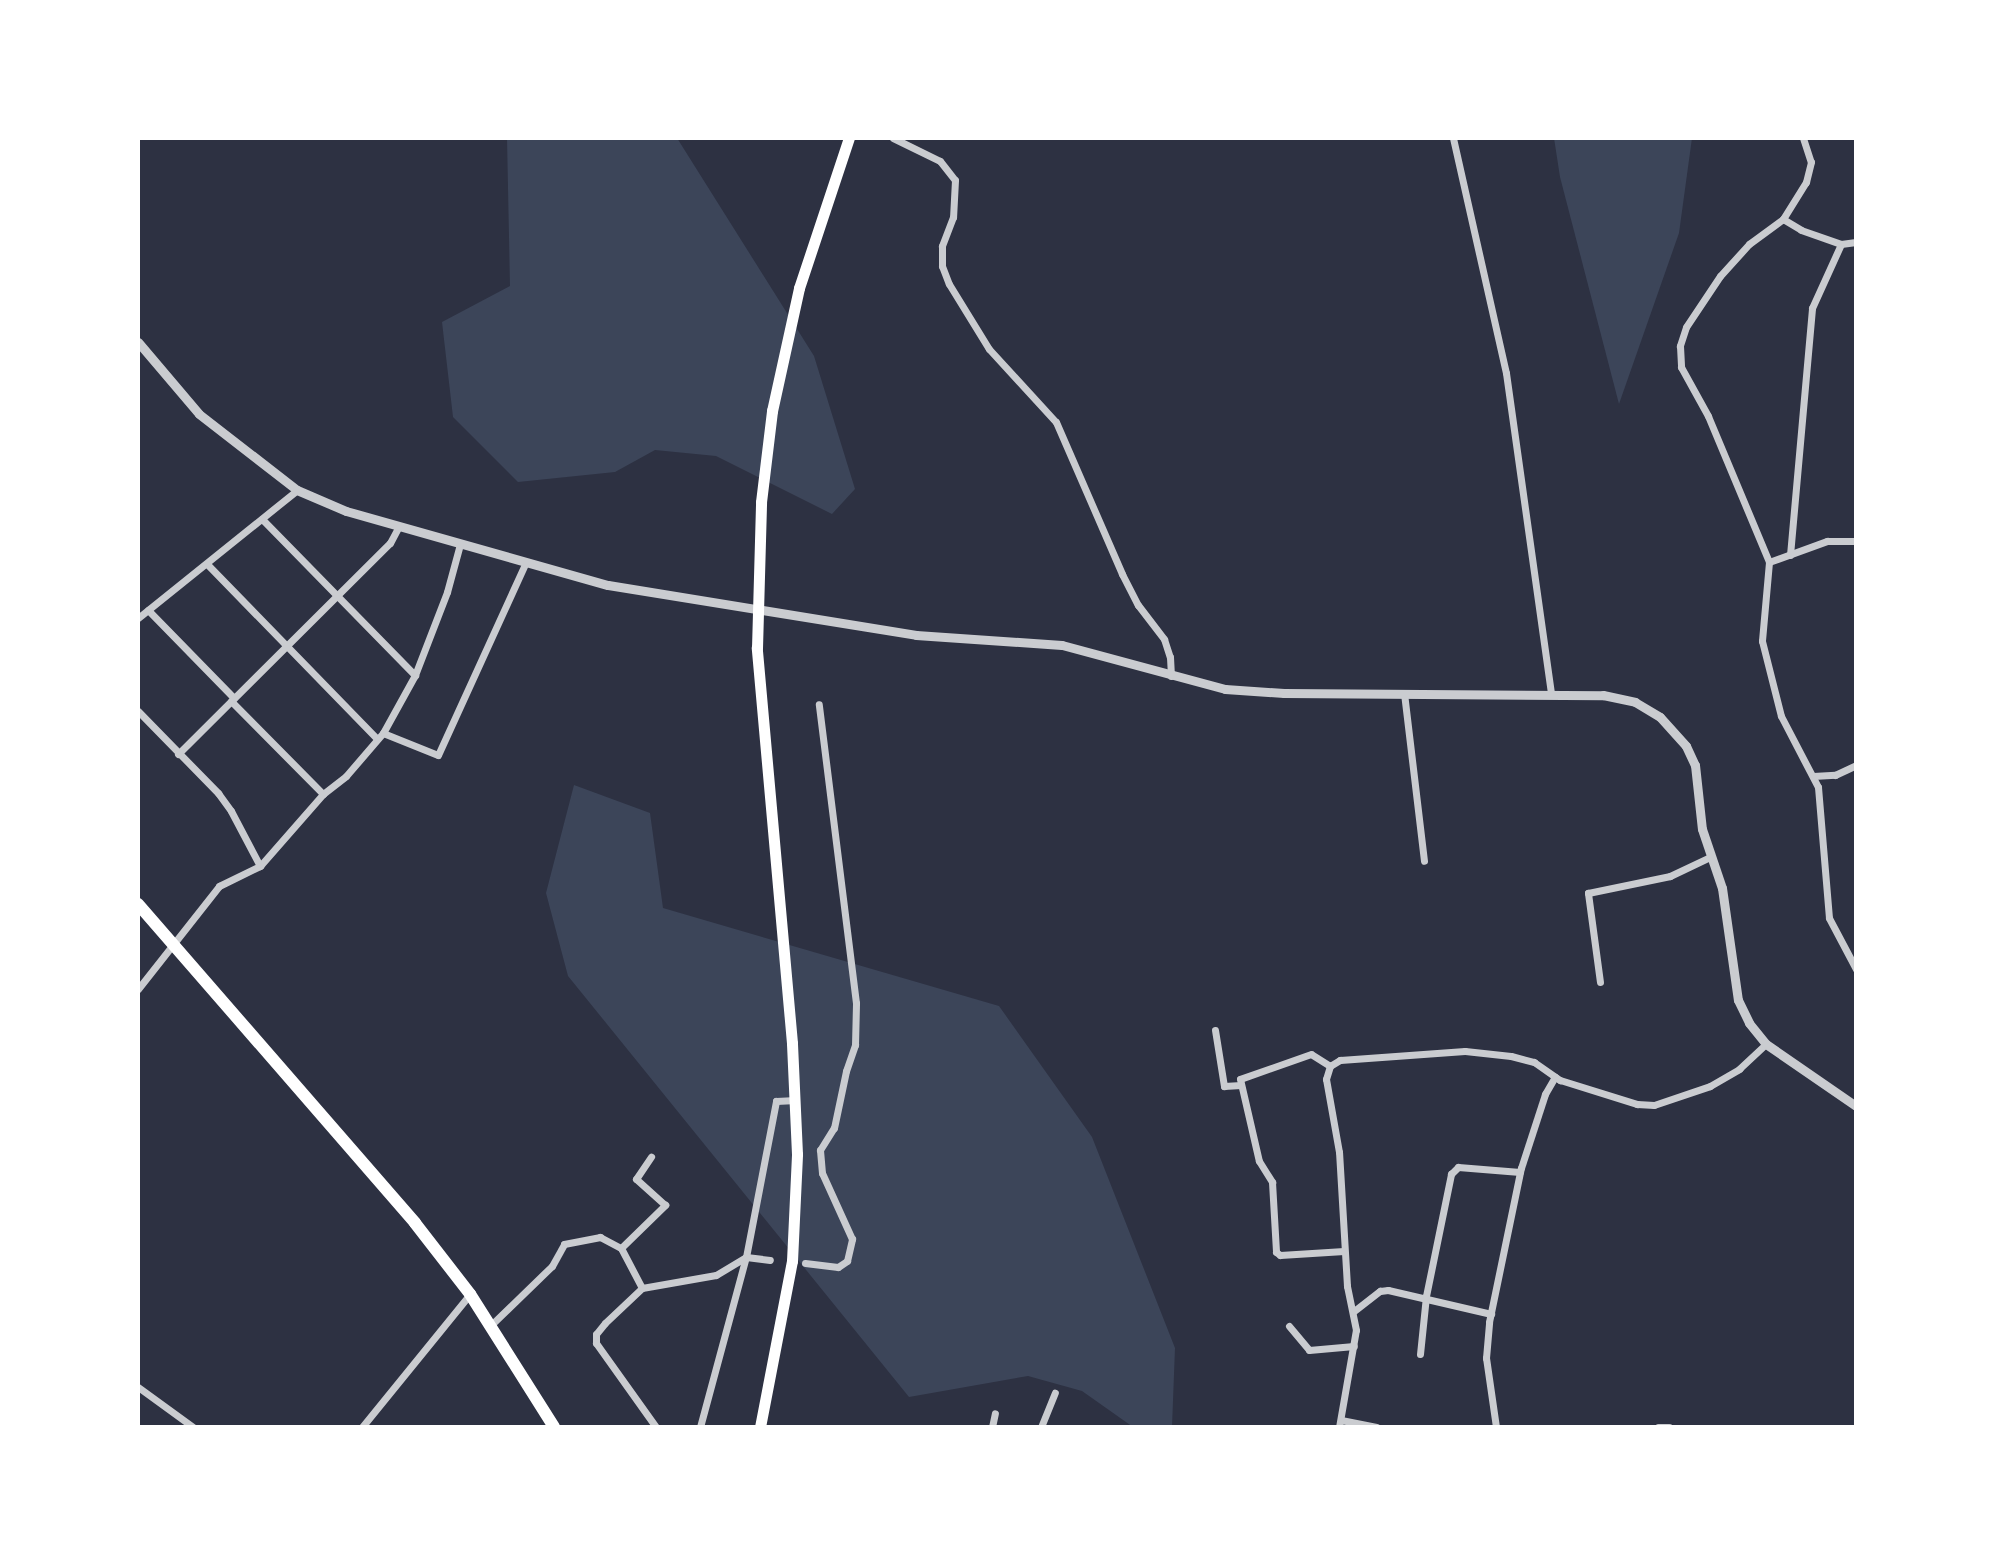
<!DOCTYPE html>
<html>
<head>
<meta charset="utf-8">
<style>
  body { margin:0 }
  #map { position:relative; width:1994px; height:1565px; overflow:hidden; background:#2d3142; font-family:Cabin,sans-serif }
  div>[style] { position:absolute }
  .green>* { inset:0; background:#3c4559 }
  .minor>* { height:7px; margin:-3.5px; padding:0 3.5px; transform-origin:3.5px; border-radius:3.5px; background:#caccd0 }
  .tertiary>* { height:9px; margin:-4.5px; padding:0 4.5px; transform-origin:4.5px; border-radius:4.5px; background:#caccd0 }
  .secondary>* { height:11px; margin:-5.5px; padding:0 5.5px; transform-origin:5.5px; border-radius:5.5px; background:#fff }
  .primary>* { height:12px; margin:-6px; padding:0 6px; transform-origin:6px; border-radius:6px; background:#fff }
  span { translate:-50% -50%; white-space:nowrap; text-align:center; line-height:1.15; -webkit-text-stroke:6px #fff; paint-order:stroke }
  .frame { position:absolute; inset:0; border:140px solid #fff; pointer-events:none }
</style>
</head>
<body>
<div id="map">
  <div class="green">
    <i style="clip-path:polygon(507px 138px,677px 138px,814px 356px,855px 489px,832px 514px,716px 456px,655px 450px,615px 472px,518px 482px,453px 417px,442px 322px,510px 286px)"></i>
    <i style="clip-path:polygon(1554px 138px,1692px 138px,1679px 233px,1619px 404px,1560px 177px)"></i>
    <i style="clip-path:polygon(574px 785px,650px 813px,663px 908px,999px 1006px,1092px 1137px,1175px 1348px,1172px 1427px,1133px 1427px,1082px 1391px,1028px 1376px,909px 1397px,568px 976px,546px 893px)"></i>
  </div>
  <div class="minor">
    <i style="left:893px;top:138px;width:52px;rotate:26.1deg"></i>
    <i style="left:940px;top:161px;width:24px;rotate:52deg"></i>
    <i style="left:955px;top:180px;width:37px;rotate:93deg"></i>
    <i style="left:953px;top:217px;width:31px;rotate:111deg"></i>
    <i style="left:942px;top:246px;width:20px;rotate:90deg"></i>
    <i style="left:942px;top:266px;width:19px;rotate:69deg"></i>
    <i style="left:949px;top:284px;width:76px;rotate:58.4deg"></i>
    <i style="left:989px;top:349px;width:99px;rotate:47.5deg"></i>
    <i style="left:1056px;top:422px;width:166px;rotate:66.5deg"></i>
    <i style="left:1122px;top:574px;width:35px;rotate:63deg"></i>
    <i style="left:1138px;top:605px;width:43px;rotate:52.6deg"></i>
    <i style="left:1164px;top:639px;width:19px;rotate:72deg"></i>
    <i style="left:1170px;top:657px;width:19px;rotate:87deg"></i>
    <i style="left:1453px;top:138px;width:241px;rotate:77.3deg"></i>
    <i style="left:1506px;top:373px;width:325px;rotate:82deg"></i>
    <i style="left:1803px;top:138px;width:25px;rotate:72deg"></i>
    <i style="left:1811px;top:162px;width:21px;rotate:104deg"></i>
    <i style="left:1806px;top:182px;width:44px;rotate:121.9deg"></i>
    <i style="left:1783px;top:219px;width:42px;rotate:143.7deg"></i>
    <i style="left:1749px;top:244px;width:43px;rotate:132.2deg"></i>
    <i style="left:1720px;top:276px;width:61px;rotate:123.7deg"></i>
    <i style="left:1686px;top:327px;width:20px;rotate:108deg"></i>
    <i style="left:1680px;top:346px;width:21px;rotate:87deg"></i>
    <i style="left:1681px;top:367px;width:56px;rotate:61.1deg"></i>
    <i style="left:1708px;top:416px;width:158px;rotate:67.3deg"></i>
    <i style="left:1769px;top:562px;width:79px;rotate:95.1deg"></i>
    <i style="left:1762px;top:641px;width:77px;rotate:75.8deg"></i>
    <i style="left:1781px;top:716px;width:80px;rotate:62.5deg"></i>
    <i style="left:1818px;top:787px;width:131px;rotate:85.2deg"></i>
    <i style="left:1829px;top:918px;width:58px;rotate:62.1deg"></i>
    <i style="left:1783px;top:219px;width:21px;rotate:31deg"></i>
    <i style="left:1801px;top:230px;width:42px;rotate:19.3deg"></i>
    <i style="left:1841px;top:244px;width:15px;rotate:-8deg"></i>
    <i style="left:262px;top:519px;width:219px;rotate:45.6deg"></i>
    <i style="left:1790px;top:555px;width:248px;rotate:-84.9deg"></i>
    <i style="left:1812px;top:308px;width:70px;rotate:-65.6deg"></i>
    <i style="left:1769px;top:562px;width:62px;rotate:-19.9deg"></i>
    <i style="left:1827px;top:541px;width:29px"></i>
    <i style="left:207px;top:564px;width:244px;rotate:45.8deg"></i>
    <i style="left:148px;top:610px;width:123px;rotate:45.7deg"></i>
    <i style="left:138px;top:618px;width:204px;rotate:-38.8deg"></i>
    <i style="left:1404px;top:693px;width:169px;rotate:83.2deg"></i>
    <i style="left:231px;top:701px;width:131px;rotate:45.3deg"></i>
    <i style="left:138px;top:711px;width:115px;rotate:45.7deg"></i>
    <i style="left:218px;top:793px;width:22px;rotate:54deg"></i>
    <i style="left:231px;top:811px;width:62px;rotate:62.2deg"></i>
    <i style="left:383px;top:733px;width:59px;rotate:21.8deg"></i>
    <i style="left:438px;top:755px;width:212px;rotate:-65.5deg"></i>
    <i style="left:178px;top:754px;width:299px;rotate:-44.9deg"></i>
    <i style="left:390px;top:543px;width:19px;rotate:-62deg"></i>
    <i style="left:1813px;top:776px;width:22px;rotate:-3deg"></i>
    <i style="left:1835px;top:775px;width:23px;rotate:-25deg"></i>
    <i style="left:1600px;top:982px;width:90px;rotate:-97.7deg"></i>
    <i style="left:1588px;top:893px;width:84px;rotate:-11.7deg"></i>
    <i style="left:1670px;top:876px;width:44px;rotate:-25.4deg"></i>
    <i style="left:138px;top:989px;width:131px;rotate:-51.8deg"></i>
    <i style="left:219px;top:886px;width:46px;rotate:-26deg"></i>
    <i style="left:260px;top:866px;width:96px;rotate:-48.8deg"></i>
    <i style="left:323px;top:794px;width:29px;rotate:-38deg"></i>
    <i style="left:346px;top:776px;width:57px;rotate:-49.3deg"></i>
    <i style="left:383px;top:733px;width:66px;rotate:-61.1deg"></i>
    <i style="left:415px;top:675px;width:89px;rotate:-68.9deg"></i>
    <i style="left:447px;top:592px;width:50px;rotate:-74.8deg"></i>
    <i style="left:1215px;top:1030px;width:57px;rotate:80.9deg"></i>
    <i style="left:1224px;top:1086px;width:17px;rotate:-3deg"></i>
    <i style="left:1330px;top:1066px;width:22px;rotate:-148deg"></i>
    <i style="left:1311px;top:1054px;width:75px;rotate:160.6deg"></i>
    <i style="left:1240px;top:1079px;width:84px;rotate:77deg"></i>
    <i style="left:1259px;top:1161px;width:25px;rotate:58deg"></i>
    <i style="left:1272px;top:1182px;width:70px;rotate:86.7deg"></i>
    <i style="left:1276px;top:1252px;width:5px;rotate:37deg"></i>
    <i style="left:1280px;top:1255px;width:64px;rotate:-3.6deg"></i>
    <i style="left:621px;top:1248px;width:45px;rotate:62.3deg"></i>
    <i style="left:642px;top:1288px;width:51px;rotate:136.6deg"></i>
    <i style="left:605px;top:1323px;width:14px;rotate:129deg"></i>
    <i style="left:596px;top:1334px;width:9px;rotate:90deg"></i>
    <i style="left:596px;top:1343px;width:103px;rotate:54.5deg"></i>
    <i style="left:805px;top:1263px;width:33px;rotate:7deg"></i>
    <i style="left:838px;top:1267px;width:11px;rotate:-34deg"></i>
    <i style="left:847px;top:1261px;width:23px;rotate:-77deg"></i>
    <i style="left:852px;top:1239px;width:72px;rotate:-114.4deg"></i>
    <i style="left:822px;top:1173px;width:23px;rotate:-95deg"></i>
    <i style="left:820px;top:1150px;width:26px;rotate:-58deg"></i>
    <i style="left:834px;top:1128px;width:58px;rotate:-78.1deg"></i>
    <i style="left:846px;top:1071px;width:28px;rotate:-71deg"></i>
    <i style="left:855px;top:1045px;width:42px;rotate:-88.6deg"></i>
    <i style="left:856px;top:1003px;width:301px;rotate:-97.1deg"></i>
    <i style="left:642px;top:1288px;width:75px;rotate:-10deg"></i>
    <i style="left:716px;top:1275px;width:35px;rotate:-31deg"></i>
    <i style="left:746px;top:1257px;width:24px;rotate:7deg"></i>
    <i style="left:1354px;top:1311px;width:33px;rotate:-38deg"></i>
    <i style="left:1380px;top:1291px;width:8px;rotate:-7deg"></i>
    <i style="left:1388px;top:1290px;width:106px;rotate:13.1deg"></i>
    <i style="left:490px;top:1326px;width:86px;rotate:-44.1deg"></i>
    <i style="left:552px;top:1266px;width:25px;rotate:-61deg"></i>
    <i style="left:564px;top:1244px;width:37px;rotate:-11deg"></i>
    <i style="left:600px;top:1237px;width:24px;rotate:28deg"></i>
    <i style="left:621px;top:1248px;width:62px;rotate:-44.3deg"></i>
    <i style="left:665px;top:1205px;width:39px;rotate:-138deg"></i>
    <i style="left:636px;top:1179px;width:27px;rotate:-56deg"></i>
    <i style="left:1289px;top:1326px;width:31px;rotate:50deg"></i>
    <i style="left:1309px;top:1350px;width:45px;rotate:-5.1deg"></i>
    <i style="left:1420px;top:1354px;width:58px;rotate:-84.1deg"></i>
    <i style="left:1426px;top:1296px;width:125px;rotate:-78.4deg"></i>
    <i style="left:1451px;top:1174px;width:10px;rotate:-45deg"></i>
    <i style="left:1458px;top:1167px;width:62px;rotate:4.6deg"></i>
    <i style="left:138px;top:1387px;width:68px;rotate:36deg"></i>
    <i style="left:1341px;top:1420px;width:36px;rotate:11deg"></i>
    <i style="left:362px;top:1427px;width:171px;rotate:-50.9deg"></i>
    <i style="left:700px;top:1427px;width:176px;rotate:-74.9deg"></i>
    <i style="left:746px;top:1257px;width:159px;rotate:-79.1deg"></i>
    <i style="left:776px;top:1101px;width:20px;rotate:-3deg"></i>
    <i style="left:992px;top:1427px;width:14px;rotate:-78deg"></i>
    <i style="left:1041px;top:1427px;width:37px;rotate:-68deg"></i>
    <i style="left:1339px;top:1427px;width:98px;rotate:-80.1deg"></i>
    <i style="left:1356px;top:1330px;width:45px;rotate:-101.6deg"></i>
    <i style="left:1347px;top:1286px;width:134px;rotate:-93.4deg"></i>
    <i style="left:1339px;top:1152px;width:74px;rotate:-100.1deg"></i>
    <i style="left:1326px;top:1079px;width:14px;rotate:-73deg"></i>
    <i style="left:1330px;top:1066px;width:12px;rotate:-31deg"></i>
    <i style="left:1340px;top:1060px;width:125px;rotate:-4.1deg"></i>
    <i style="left:1465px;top:1051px;width:46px;rotate:6.2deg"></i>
    <i style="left:1511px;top:1056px;width:24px;rotate:15deg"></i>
    <i style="left:1534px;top:1062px;width:32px;rotate:35deg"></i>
    <i style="left:1560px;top:1080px;width:81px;rotate:17.3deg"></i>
    <i style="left:1637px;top:1104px;width:17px;rotate:3deg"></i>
    <i style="left:1654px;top:1105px;width:59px;rotate:-18.7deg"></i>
    <i style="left:1710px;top:1086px;width:34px;rotate:-30deg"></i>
    <i style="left:1739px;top:1069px;width:37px;rotate:-43deg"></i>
    <i style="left:1496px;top:1427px;width:70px;rotate:-98.2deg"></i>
    <i style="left:1486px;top:1358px;width:36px;rotate:-85deg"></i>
    <i style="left:1489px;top:1322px;width:157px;rotate:-78.3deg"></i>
    <i style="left:1521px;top:1168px;width:78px;rotate:-72deg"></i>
    <i style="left:1545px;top:1094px;width:20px;rotate:-60deg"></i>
    <i style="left:1658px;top:1427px;width:11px"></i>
  </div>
  <div class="tertiary">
    <i style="left:138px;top:342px;width:94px;rotate:49.7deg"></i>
    <i style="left:199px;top:414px;width:124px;rotate:37.8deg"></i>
    <i style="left:297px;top:490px;width:53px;rotate:23.2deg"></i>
    <i style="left:346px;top:511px;width:272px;rotate:15.8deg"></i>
    <i style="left:608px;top:585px;width:312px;rotate:9.2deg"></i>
    <i style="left:916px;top:635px;width:146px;rotate:3.9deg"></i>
    <i style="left:1062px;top:645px;width:169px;rotate:15.1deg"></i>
    <i style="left:1225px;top:689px;width:59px;rotate:3.9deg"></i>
    <i style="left:1284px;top:693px;width:319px;rotate:0.4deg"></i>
    <i style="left:1603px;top:695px;width:33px;rotate:12deg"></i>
    <i style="left:1635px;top:702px;width:29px;rotate:31deg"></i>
    <i style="left:1660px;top:717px;width:39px;rotate:48deg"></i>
    <i style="left:1686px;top:746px;width:21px;rotate:65deg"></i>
    <i style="left:1695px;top:765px;width:64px;rotate:83.8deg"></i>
    <i style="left:1702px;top:829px;width:62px;rotate:71.3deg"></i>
    <i style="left:1722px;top:888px;width:113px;rotate:81.9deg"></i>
    <i style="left:1738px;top:1000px;width:25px;rotate:64deg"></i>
    <i style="left:1749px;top:1023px;width:27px;rotate:51deg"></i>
    <i style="left:1766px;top:1044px;width:109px;rotate:34.6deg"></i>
  </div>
  <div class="secondary">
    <i style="left:760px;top:1427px;width:169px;rotate:-79.1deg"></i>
    <i style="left:792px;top:1261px;width:107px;rotate:-87.3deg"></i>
    <i style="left:797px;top:1154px;width:111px;rotate:-92.6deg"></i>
    <i style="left:792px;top:1043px;width:397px;rotate:-95.1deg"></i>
    <i style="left:757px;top:648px;width:146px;rotate:-88.4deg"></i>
    <i style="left:761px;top:502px;width:92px;rotate:-83.1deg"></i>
    <i style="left:772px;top:411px;width:126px;rotate:-77.6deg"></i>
    <i style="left:799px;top:288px;width:158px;rotate:-71.6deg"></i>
  </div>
  <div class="primary">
    <i style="left:138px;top:904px;width:422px;rotate:49deg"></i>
    <i style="left:415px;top:1223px;width:90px;rotate:52.2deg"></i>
    <i style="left:470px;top:1294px;width:157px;rotate:57.7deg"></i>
  </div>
  <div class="frame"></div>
</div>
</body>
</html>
